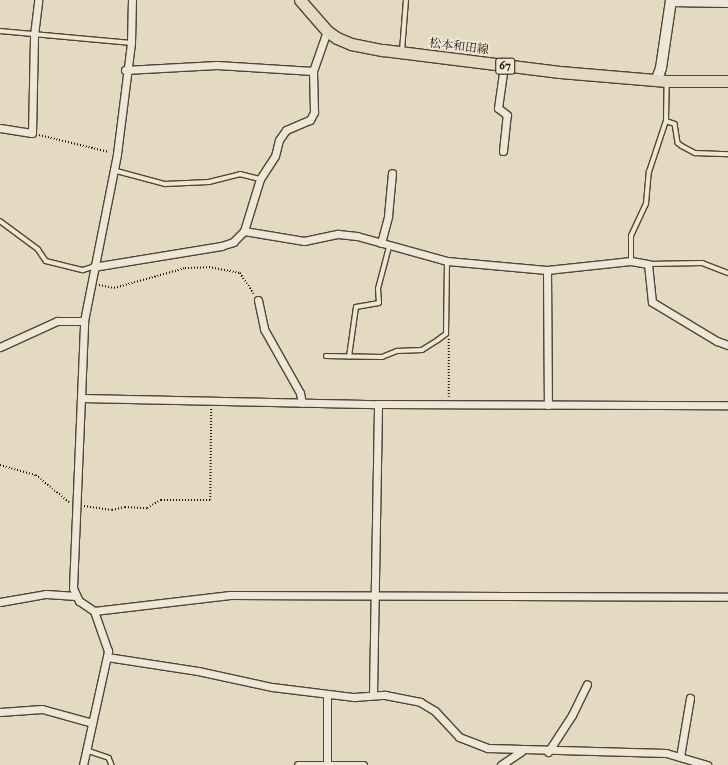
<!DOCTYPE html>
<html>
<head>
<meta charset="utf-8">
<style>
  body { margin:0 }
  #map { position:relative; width:728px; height:765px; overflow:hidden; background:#e3dac1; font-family:"IM FELL Great Primer","Noto Serif JP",serif }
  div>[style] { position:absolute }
  .path>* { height:1.5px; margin-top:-0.75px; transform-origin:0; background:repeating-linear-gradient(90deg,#251200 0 1px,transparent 0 3px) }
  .roads { filter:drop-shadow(1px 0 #544430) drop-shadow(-1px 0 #544430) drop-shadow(0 1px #544430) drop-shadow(0 -1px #544430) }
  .lane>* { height:3.5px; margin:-1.75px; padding:0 1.75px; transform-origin:1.75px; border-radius:1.75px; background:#ede7d7 }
  .street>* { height:7px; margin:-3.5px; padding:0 3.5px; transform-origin:3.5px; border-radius:3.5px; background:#ede7d7 }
  .secondary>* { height:10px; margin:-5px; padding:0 5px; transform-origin:5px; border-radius:5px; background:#ede7d7 }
  .primary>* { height:11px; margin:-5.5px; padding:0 5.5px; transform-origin:5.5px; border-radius:5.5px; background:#e3dac1 }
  span { translate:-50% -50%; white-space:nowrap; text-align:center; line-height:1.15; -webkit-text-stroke:3.5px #ede7d7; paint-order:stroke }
  .shield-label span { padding:1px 3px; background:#ede7d7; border:1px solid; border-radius:3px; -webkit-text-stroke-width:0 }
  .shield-label { font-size:11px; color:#251200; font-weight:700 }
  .street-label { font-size:12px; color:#251200 }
</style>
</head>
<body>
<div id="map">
  <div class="path">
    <i style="left:39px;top:135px;width:72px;rotate:13.7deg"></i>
    <i style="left:99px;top:285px;width:15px;rotate:11deg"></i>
    <i style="left:114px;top:288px;width:74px;rotate:-15.7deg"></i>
    <i style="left:185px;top:268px;width:24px;rotate:-2deg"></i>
    <i style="left:209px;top:267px;width:32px;rotate:11deg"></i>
    <i style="left:240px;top:273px;width:25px;rotate:56deg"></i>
    <i style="left:449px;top:339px;width:58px;rotate:90deg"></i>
    <i style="left:0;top:465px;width:37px;rotate:16deg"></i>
    <i style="left:36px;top:475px;width:43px;rotate:39.3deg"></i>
    <i style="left:84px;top:506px;width:28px;rotate:8deg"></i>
    <i style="left:112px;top:510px;width:13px;rotate:-13deg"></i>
    <i style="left:125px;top:507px;width:22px;rotate:3deg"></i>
    <i style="left:147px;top:508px;width:16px;rotate:-30deg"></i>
    <i style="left:161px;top:500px;width:49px"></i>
    <i style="left:210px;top:500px;width:91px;rotate:-89.4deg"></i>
  </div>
  <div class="roads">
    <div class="lane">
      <i style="left:0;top:31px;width:132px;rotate:5.2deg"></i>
      <i style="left:402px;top:51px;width:51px;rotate:-85.5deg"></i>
      <i style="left:666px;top:121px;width:9px;rotate:18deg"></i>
      <i style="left:675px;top:124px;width:19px;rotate:81deg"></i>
      <i style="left:678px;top:143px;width:5px;rotate:37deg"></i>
      <i style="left:682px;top:146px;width:15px;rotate:28deg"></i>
      <i style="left:695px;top:153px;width:33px;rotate:2deg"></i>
      <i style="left:113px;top:170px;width:54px;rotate:15.1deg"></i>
      <i style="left:165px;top:184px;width:44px;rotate:-2.6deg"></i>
      <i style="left:209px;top:182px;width:32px;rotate:-14deg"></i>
      <i style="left:240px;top:174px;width:21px;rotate:14deg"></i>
      <i style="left:0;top:221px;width:47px;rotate:36.4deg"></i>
      <i style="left:38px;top:249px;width:14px;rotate:56deg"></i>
      <i style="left:46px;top:261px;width:38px;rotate:14deg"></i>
      <i style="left:83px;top:270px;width:10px;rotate:-17deg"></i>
      <i style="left:631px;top:261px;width:25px;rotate:-90deg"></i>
      <i style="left:631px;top:236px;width:35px;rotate:-65deg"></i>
      <i style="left:646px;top:204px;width:32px;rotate:-85deg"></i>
      <i style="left:649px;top:172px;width:54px;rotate:-71.6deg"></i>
      <i style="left:666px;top:121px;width:39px;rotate:-89deg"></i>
      <i style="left:648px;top:264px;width:54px;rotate:-1.1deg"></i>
      <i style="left:702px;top:263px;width:28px;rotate:21deg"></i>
      <i style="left:326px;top:356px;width:56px;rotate:1deg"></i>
      <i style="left:382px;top:357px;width:16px;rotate:-22deg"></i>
      <i style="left:397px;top:351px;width:25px;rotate:-2deg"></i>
      <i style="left:422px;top:350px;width:19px;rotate:-32deg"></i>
      <i style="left:438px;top:340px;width:10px;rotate:-37deg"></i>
      <i style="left:446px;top:334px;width:73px;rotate:-89.2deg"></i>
      <i style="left:349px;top:357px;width:50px;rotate:-82deg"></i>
      <i style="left:356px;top:307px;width:23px;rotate:-10deg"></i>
      <i style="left:379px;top:303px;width:14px;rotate:-94deg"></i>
      <i style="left:378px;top:289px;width:43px;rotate:-75.3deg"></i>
      <i style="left:86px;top:750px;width:24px;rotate:19deg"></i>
      <i style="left:109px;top:758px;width:8px;rotate:67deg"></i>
    </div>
    <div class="street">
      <i style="left:670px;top:2px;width:58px;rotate:1deg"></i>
      <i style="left:125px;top:70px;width:92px;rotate:-3.1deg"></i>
      <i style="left:217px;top:65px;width:96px;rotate:3.6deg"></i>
      <i style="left:0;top:128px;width:32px;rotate:9deg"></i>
      <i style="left:32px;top:133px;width:98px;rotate:-88.8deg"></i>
      <i style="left:34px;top:35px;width:35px;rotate:-83deg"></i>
      <i style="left:503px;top:151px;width:36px;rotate:-84deg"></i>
      <i style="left:507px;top:115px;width:11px;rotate:-142deg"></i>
      <i style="left:498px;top:108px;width:42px;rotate:-81.9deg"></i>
      <i style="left:244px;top:231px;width:61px;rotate:9.5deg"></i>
      <i style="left:304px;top:241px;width:35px;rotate:-12deg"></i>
      <i style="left:338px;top:234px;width:19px;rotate:6deg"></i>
      <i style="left:357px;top:236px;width:93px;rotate:15.5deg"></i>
      <i style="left:447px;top:261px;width:100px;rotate:5.1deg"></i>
      <i style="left:547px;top:270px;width:84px;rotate:-6.1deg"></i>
      <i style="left:631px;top:261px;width:17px;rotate:10deg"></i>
      <i style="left:648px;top:264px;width:38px;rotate:84deg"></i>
      <i style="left:652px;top:302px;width:76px;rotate:31deg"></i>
      <i style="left:717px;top:341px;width:12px;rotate:20deg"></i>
      <i style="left:381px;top:243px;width:28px;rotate:-75deg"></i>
      <i style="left:388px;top:216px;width:43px;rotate:-84.7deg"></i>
      <i style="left:93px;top:267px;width:130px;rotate:-9.3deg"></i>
      <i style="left:221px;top:246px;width:13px;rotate:-18deg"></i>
      <i style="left:233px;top:242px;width:16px;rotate:-45deg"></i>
      <i style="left:244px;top:231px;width:54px;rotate:-72.9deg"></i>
      <i style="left:260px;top:179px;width:27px;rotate:-57deg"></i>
      <i style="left:275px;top:156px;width:16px;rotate:-76deg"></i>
      <i style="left:279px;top:140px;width:12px;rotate:-55deg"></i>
      <i style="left:286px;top:130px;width:26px;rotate:-23deg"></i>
      <i style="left:310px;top:120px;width:9px;rotate:-63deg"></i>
      <i style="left:314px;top:112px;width:41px;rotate:-91.4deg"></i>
      <i style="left:313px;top:71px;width:42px;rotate:-70.7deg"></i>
      <i style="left:547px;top:270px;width:135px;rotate:89.6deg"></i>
      <i style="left:258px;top:300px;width:30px;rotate:78deg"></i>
      <i style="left:264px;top:329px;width:73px;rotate:60.6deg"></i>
      <i style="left:300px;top:393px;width:10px;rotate:79deg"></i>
      <i style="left:0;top:347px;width:63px;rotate:-24.5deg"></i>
      <i style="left:57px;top:321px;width:27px"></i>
      <i style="left:81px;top:398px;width:297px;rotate:1.2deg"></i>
      <i style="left:378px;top:404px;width:350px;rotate:0.2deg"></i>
      <i style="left:0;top:602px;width:47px;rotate:-9.9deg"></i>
      <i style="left:46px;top:594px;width:30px;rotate:4deg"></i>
      <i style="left:94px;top:611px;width:137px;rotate:-6.7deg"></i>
      <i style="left:230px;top:595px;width:498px;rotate:0.2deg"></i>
      <i style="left:107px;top:657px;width:92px;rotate:8.7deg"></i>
      <i style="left:198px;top:671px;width:76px;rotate:12.2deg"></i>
      <i style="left:272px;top:687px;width:83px;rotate:7deg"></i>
      <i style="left:354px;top:697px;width:31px;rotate:-4deg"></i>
      <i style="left:385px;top:695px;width:36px;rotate:11deg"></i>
      <i style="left:420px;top:702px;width:17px;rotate:31deg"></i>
      <i style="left:435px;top:711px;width:35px;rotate:47deg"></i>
      <i style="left:459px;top:737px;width:31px;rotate:21deg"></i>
      <i style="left:488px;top:748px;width:178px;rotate:1.6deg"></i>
      <i style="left:666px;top:753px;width:43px;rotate:16.3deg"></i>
      <i style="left:373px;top:694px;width:290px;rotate:-89deg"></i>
      <i style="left:0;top:712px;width:42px;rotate:-4.1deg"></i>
      <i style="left:42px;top:709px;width:52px;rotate:15.6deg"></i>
      <i style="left:548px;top:752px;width:44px;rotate:-57deg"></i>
      <i style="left:572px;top:715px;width:34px;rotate:-64deg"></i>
      <i style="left:680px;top:757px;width:60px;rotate:-80.4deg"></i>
      <i style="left:327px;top:764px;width:70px;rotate:-90deg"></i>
      <i style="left:83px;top:765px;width:117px;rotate:-77.6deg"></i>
      <i style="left:108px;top:651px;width:42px;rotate:-109.3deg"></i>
      <i style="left:94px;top:611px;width:18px;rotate:-146deg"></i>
      <i style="left:79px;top:601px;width:14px;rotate:-115deg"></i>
      <i style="left:73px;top:588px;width:267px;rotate:-87.6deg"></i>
      <i style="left:84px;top:321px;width:170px;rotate:-78.8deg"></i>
      <i style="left:117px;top:154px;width:112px;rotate:-82.8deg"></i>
      <i style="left:131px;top:43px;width:43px;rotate:-88.7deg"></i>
      <i style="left:298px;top:765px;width:65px"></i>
      <i style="left:501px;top:765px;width:25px;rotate:-34deg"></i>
    </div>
    <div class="secondary">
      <i style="left:657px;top:79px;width:12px;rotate:-70deg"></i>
      <i style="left:661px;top:68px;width:69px;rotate:-81.6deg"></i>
    </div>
    <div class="primary">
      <i style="left:300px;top:0;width:41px;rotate:48.9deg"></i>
      <i style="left:327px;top:31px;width:12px;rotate:35deg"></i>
      <i style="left:337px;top:38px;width:15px;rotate:23deg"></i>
      <i style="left:351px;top:44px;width:33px;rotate:11deg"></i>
      <i style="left:383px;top:50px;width:178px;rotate:7.1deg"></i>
      <i style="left:560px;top:72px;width:107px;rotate:4.8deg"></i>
      <i style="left:667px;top:81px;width:61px"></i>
    </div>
  </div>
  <div class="shield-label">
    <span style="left:505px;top:66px">67</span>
  </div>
  <div class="street-label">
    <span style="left:459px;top:47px;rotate:7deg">松本和田線</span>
  </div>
</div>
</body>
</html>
